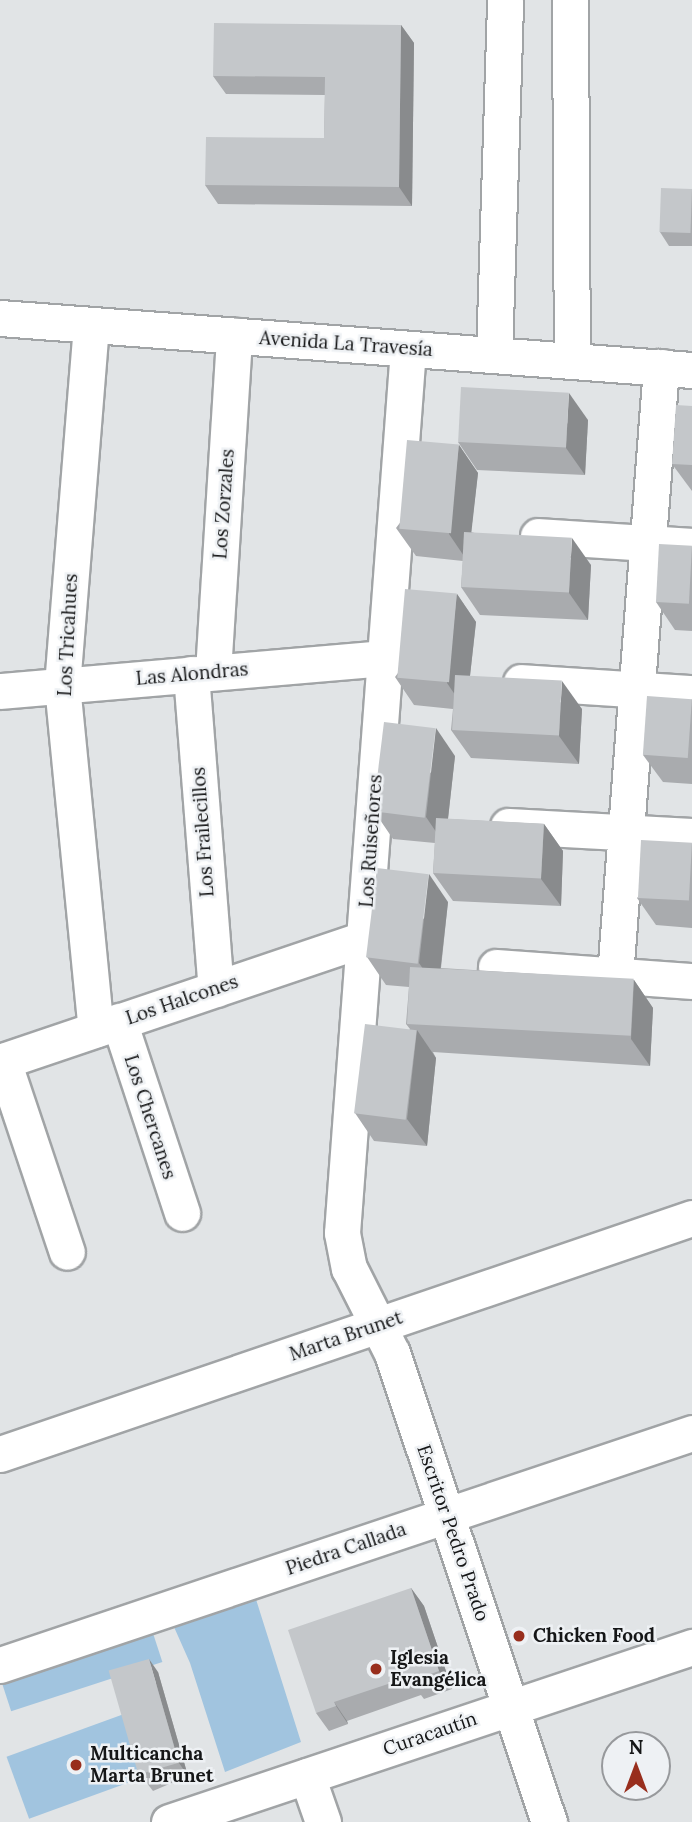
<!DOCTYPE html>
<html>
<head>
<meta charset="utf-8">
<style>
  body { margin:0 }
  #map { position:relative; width:692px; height:1822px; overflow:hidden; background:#e1e4e6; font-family:Lora,serif }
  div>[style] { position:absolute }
  .green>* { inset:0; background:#a1c4df; transform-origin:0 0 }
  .roads { filter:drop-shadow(2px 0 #a1a4a6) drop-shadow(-2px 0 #a1a4a6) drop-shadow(0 2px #a1a4a6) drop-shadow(0 -2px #a1a4a6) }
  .minor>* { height:35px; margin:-17.5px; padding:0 17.5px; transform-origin:17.5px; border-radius:17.5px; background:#fff }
  .wall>* { inset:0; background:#a9abae }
  .shaded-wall>* { inset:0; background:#898b8d }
  .building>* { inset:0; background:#c4c7ca; transform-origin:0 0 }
  .dots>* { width:19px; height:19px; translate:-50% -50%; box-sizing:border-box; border:4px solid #eef1f4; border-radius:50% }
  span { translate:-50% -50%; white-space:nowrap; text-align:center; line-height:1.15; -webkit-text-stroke:5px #eef1f4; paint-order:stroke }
  .street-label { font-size:19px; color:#151617 }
  .poi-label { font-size:19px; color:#151617; font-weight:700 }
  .left { translate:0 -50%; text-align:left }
  .north { position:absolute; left:601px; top:1731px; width:70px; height:70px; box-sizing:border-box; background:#eef1f4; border:2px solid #97999c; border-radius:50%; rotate:0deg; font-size:19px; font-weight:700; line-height:28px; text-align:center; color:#151617 }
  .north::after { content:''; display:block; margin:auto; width:24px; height:32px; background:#982e1d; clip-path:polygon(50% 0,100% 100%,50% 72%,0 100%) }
</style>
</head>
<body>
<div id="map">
  <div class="green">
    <i style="clip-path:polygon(254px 1593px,301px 1742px,225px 1772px,190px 1663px,170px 1618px)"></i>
    <i style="left:150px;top:1624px;width:40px;height:159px;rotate:72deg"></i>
    <i style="left:124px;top:1714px;width:66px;height:125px;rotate:70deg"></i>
  </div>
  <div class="roads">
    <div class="minor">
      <i style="left:570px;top:0;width:361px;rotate:89.7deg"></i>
      <i style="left:0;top:318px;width:694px;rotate:4.3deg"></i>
      <i style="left:91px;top:325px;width:361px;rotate:94.6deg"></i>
      <i style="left:62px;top:685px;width:346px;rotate:84.4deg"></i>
      <i style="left:408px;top:349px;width:886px;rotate:94.27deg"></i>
      <i style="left:342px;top:1233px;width:36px;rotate:79deg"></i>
      <i style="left:349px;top:1268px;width:95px;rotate:63.2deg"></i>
      <i style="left:392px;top:1353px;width:495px;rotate:71.5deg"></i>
      <i style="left:494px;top:355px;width:355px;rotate:-88.2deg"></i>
      <i style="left:538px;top:536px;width:154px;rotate:3.7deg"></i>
      <i style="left:213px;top:672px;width:337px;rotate:-86.4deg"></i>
      <i style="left:191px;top:674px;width:316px;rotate:85.5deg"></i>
      <i style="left:521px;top:682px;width:171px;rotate:3.7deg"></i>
      <i style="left:0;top:691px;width:386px;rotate:-4.9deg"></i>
      <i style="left:508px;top:826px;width:184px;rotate:3.1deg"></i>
      <i style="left:496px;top:967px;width:196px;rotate:4.1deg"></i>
      <i style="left:615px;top:976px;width:611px;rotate:-85.68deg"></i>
      <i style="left:119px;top:1021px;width:202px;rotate:71.8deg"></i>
      <i style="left:3px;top:1061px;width:201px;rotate:71.5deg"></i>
      <i style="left:0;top:1062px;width:383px;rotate:-18.7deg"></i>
      <i style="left:0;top:1454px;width:731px;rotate:-18.83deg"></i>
      <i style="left:0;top:1665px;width:730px;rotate:-18.53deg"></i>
      <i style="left:307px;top:1776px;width:49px;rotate:70.8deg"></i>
      <i style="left:169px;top:1822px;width:552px;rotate:-18.5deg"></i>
    </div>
  </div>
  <div class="wall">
    <i style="clip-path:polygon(401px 25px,414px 43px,412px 206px,218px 204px,205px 185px,324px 138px,325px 95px,226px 94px,213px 76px)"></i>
    <i style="clip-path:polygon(692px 189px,692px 246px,669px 246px,660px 232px)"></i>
    <i style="clip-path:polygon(692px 406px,692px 491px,672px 464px)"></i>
    <i style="clip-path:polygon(588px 420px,585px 475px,477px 470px,458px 442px)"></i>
    <i style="clip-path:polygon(459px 445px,478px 473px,471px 532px,591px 565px,588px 620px,480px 615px,461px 587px,463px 561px,416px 556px,396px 528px)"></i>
    <i style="clip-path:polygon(692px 546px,692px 631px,675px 630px,656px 602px)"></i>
    <i style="clip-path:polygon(457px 594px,476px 622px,470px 676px,582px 709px,579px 764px,471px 758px,451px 730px,453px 709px,414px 705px,395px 677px)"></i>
    <i style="clip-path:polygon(692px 699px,692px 784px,663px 782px,643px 755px)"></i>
    <i style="clip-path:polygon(455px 756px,448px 819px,544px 824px,563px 851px,561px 906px,453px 901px,433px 873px,435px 843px,393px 839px,374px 811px)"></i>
    <i style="clip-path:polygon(692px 843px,692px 928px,656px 925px,637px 898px)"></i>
    <i style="clip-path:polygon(448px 902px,441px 968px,634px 980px,653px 1008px,650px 1066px,433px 1052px,436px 1058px,427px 1146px,374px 1141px,355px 1113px,410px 1029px,406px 1024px,409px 987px,386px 985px,367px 957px)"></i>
    <i style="clip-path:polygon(411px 1588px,424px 1606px,452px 1689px,424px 1699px,421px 1695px,347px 1721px,348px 1724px,329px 1731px,316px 1713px)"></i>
    <i style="clip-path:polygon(158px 1672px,188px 1776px,153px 1791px,143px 1778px)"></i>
  </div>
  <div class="shaded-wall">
    <i style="clip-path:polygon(401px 25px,414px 43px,412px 206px,399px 187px)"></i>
    <i style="clip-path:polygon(569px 393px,588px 420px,585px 475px,566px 448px)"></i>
    <i style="clip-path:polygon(459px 445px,478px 473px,468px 562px,449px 534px)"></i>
    <i style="clip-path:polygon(572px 538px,591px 565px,588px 620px,569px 593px)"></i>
    <i style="clip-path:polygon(457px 594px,476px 622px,466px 711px,447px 683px)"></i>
    <i style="clip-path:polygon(562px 681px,582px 709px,579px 764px,559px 736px)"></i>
    <i style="clip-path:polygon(436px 728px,455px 756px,445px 845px,426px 817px)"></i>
    <i style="clip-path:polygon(544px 824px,563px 851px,561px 906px,541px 879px)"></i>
    <i style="clip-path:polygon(429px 874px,448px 902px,438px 991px,419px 963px)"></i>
    <i style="clip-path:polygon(634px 980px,653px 1008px,650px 1066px,631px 1039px)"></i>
    <i style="clip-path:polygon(417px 1030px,436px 1058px,427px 1146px,407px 1119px)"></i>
    <i style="clip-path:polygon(411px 1588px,424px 1606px,452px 1689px,439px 1671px)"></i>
    <i style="clip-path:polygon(149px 1659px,158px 1672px,188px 1776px,179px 1763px)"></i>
    <i style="clip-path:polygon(334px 1702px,347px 1721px,348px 1724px,336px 1706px)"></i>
  </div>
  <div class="building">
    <i style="clip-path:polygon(214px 23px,401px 25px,399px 187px,205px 185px,206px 137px,324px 138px,325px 77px,213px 76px)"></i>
    <i style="left:661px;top:188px;width:31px;height:44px;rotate:2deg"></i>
    <i style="left:461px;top:387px;width:108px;height:55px;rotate:3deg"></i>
    <i style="clip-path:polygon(676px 405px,692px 406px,692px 465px,672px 464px)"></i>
    <i style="left:407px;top:440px;width:52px;height:89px;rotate:5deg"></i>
    <i style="left:464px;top:532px;width:108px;height:55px;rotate:3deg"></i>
    <i style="left:659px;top:544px;width:33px;height:58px;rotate:3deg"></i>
    <i style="left:405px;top:589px;width:52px;height:89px;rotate:5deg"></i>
    <i style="left:455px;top:675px;width:107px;height:55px;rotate:3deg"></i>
    <i style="left:647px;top:696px;width:45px;height:59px;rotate:4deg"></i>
    <i style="left:384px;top:722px;width:52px;height:90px;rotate:7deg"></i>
    <i style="left:436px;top:818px;width:108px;height:55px;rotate:3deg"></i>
    <i style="left:641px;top:840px;width:51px;height:58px;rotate:3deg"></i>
    <i style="left:377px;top:868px;width:52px;height:90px;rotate:7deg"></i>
    <i style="left:410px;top:967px;width:224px;height:57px;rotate:3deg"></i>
    <i style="left:365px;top:1024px;width:52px;height:90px;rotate:7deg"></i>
    <i style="clip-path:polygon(411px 1588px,439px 1671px,411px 1681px,409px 1677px,334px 1702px,336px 1706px,316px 1713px,288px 1630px)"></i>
    <i style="left:149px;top:1659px;width:108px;height:42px;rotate:74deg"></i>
  </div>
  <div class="dots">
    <i style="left:519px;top:1636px;background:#982e1d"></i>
    <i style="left:376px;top:1669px;background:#982e1d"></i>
    <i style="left:76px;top:1765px;background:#982e1d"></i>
  </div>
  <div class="street-label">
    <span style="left:346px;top:344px;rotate:4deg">Avenida La Travesía</span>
    <span style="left:224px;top:504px;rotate:-86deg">Los Zorzales</span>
    <span style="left:68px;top:635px;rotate:-87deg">Los Tricahues</span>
    <span style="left:192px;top:674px;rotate:-5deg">Las Alondras</span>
    <span style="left:203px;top:832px;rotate:-94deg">Los Frailecillos</span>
    <span style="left:371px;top:841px;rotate:-86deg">Los Ruiseñores</span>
    <span style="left:182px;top:1000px;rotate:-19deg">Los Halcones</span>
    <span style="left:150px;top:1117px;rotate:72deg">Los Chercanes</span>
    <span style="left:346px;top:1336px;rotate:-19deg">Marta Brunet</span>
    <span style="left:453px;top:1533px;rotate:71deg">Escritor Pedro Prado</span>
    <span style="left:346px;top:1549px;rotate:-19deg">Piedra Callada</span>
    <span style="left:430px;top:1734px;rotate:-19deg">Curacautín</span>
  </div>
  <div class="poi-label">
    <span class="left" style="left:533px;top:1636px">Chicken Food</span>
    <span class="left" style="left:390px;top:1669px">Iglesia<br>Evangélica</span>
    <span class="left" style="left:90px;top:1765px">Multicancha<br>Marta Brunet</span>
  </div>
  <div class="north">N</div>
</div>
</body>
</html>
